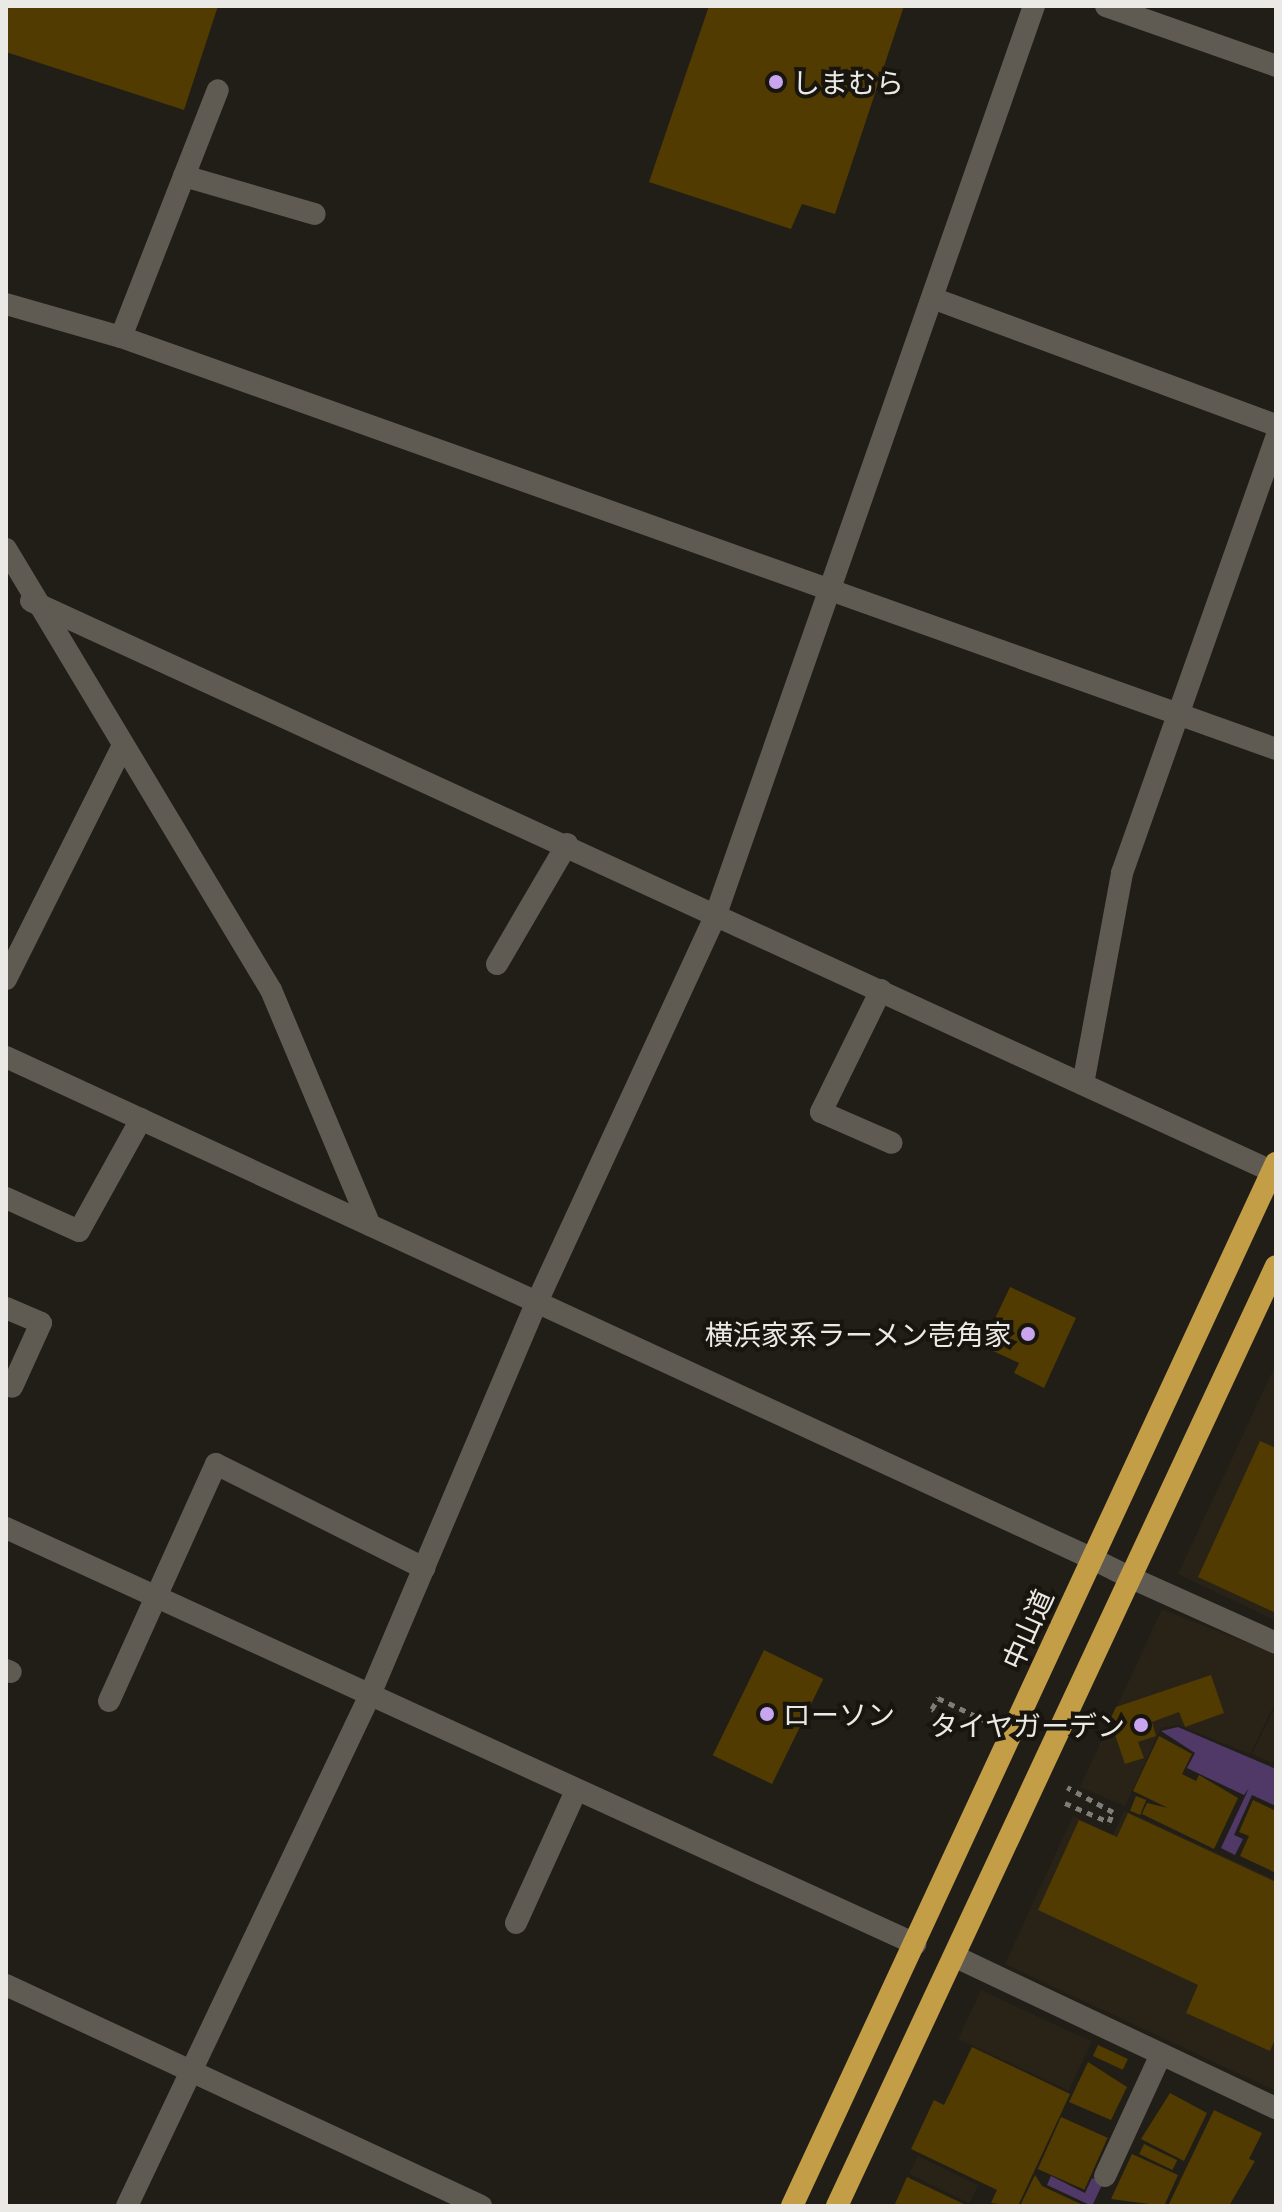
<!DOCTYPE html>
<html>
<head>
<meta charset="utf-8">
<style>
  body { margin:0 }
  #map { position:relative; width:1282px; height:2212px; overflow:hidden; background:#211e18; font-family:Manrope,"Noto Sans JP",sans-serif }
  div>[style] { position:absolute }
  .built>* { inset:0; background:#292317; transform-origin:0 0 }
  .green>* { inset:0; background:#503867 }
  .building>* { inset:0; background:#513b00; transform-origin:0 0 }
  .path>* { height:5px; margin-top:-2.5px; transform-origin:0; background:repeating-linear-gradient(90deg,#7f7d78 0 6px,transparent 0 12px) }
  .service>* { height:22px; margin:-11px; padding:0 11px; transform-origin:11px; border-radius:11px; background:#5f5b53 }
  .minor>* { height:22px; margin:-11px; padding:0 11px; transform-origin:11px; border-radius:11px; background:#5f5b53 }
  .tertiary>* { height:22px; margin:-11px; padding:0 11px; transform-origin:11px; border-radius:11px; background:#5f5b53 }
  .trunk>* { height:22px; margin:-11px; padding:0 11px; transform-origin:11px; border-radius:11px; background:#c49e46 }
  .dots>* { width:22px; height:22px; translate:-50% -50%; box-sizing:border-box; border:4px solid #18150f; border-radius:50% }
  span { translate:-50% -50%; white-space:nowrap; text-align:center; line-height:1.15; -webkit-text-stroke:8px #18150f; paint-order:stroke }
  .poi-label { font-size:28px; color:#ebe9e5 }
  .left { translate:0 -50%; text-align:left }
  .right { translate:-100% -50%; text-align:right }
  .street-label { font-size:28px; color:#ebe9e5 }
  .frame { position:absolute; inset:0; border:8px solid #ebe9e5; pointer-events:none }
</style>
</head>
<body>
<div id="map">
  <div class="built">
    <i style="clip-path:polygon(1276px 1364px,1276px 1621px,1178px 1574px)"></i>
    <i style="clip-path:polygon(1162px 1609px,1276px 1654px,1276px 1701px,1250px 1754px,1178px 1725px,1161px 1728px,1125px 1806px,1080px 1787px)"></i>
    <i style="clip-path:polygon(1276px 1705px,1276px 1756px,1272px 1763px,1252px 1754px)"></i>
    <i style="clip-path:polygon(1124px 1810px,1276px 1880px,1276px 2091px,1005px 1964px,1073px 1816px,1113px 1835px)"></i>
    <i style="left:981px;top:1990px;width:122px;height:54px;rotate:25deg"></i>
    <i style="left:918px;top:2156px;width:67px;height:20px;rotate:26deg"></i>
  </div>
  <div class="green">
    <i style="clip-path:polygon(1178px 1727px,1276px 1769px,1276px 1806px,1252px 1795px,1234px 1835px,1243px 1839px,1235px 1855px,1221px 1848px,1249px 1788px,1244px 1795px,1187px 1768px,1195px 1753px,1161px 1731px)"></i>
    <i style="clip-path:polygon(1051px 2176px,1085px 2193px,1092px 2178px,1103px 2183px,1092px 2206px,1047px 2185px)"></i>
  </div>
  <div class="building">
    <i style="clip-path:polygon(6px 6px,218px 6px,184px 110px,6px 52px)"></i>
    <i style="clip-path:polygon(709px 6px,904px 6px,835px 214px,802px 204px,791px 229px,649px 182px)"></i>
    <i style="clip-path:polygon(1010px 1287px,1076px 1318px,1044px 1388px,1014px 1373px,1019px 1363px,982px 1346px)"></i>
    <i style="clip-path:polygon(1260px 1441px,1276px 1448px,1276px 1613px,1198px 1577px)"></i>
    <i style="left:764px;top:1650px;width:66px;height:117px;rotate:26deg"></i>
    <i style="clip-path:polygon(1211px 1675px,1224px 1713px,1185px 1727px,1179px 1712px,1152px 1722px,1156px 1736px,1138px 1742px,1144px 1758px,1125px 1764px,1110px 1720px,1116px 1707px)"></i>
    <i style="clip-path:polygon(1159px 1736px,1192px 1754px,1182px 1774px,1196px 1781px,1199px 1775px,1238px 1798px,1214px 1849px,1142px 1814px,1147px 1803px,1168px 1808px,1133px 1791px)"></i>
    <i style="left:1136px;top:1796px;width:11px;height:16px;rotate:22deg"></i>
    <i style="clip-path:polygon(1253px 1800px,1276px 1811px,1276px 1873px,1240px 1856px,1249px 1836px,1239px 1832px)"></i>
    <i style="clip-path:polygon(1128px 1813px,1276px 1882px,1276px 2037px,1270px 2051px,1186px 2013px,1198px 1985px,1038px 1910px,1079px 1820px,1117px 1837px)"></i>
    <i style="left:1098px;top:2045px;width:33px;height:12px;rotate:25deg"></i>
    <i style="clip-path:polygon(972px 2047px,1070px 2094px,1018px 2206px,991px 2203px,997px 2190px,911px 2149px,934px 2100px,944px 2105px)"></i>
    <i style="clip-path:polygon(1088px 2062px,1127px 2087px,1111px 2120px,1069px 2102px)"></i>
    <i style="clip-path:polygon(1170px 2093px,1207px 2113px,1184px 2161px,1141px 2139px)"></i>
    <i style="clip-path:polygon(1214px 2110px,1262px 2133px,1249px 2159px,1255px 2161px,1229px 2206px,1168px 2206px)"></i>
    <i style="left:1061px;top:2117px;width:51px;height:57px;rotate:24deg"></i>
    <i style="left:1144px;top:2144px;width:37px;height:11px;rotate:26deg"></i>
    <i style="clip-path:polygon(1132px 2154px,1178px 2175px,1164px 2206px,1111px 2199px)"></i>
    <i style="clip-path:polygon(1035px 2175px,1042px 2186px,1085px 2206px,1020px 2206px)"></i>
    <i style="clip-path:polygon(907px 2177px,968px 2206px,894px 2206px)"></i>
  </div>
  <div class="path">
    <i style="left:977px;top:1731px;width:50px;rotate:-153.9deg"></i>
    <i style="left:932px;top:1709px;width:13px;rotate:-61deg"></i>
    <i style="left:938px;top:1698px;width:51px;rotate:25.6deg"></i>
    <i style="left:1065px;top:1803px;width:48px;rotate:23.4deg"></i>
    <i style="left:1109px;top:1822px;width:11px;rotate:-68deg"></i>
    <i style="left:1113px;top:1812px;width:52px;rotate:-151.5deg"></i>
  </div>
  <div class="service">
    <i style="left:184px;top:176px;width:136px;rotate:16.2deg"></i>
    <i style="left:935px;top:299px;width:364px;rotate:20.3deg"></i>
    <i style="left:497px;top:964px;width:139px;rotate:-59.7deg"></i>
    <i style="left:881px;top:990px;width:136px;rotate:116.2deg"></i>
    <i style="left:821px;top:1112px;width:77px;rotate:23.6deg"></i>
    <i style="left:1083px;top:1084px;width:215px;rotate:-79.5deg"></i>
    <i style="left:1122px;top:873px;width:461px;rotate:-70.5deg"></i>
    <i style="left:6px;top:1308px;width:38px;rotate:23deg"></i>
    <i style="left:41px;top:1323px;width:70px;rotate:114.4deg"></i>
    <i style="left:1127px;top:1576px;width:163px;rotate:24.2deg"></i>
    <i style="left:6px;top:1670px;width:5px;rotate:22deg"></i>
    <i style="left:109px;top:1701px;width:260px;rotate:-65.7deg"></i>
    <i style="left:216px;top:1464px;width:233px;rotate:26.6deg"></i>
    <i style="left:516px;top:1923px;width:145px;rotate:-65.6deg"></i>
    <i style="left:956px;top:1957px;width:354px;rotate:25.3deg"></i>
    <i style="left:1105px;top:2176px;width:134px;rotate:-65.3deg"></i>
  </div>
  <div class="minor">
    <i style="left:6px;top:304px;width:120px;rotate:16deg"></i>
    <i style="left:121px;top:337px;width:1226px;rotate:19.63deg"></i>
    <i style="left:121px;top:337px;width:265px;rotate:-68.6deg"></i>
    <i style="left:6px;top:549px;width:514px;rotate:59deg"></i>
    <i style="left:271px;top:990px;width:255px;rotate:67.2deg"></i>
    <i style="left:31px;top:601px;width:1370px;rotate:24.68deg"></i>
    <i style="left:6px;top:979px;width:259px;rotate:-63.4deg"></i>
    <i style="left:6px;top:1198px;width:80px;rotate:24.3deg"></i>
    <i style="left:79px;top:1231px;width:128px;rotate:-61deg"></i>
    <i style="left:6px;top:1528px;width:1000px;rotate:24.59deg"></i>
    <i style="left:1091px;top:1558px;width:40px;rotate:26.6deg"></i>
    <i style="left:6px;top:1985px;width:524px;rotate:24.95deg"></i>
    <i style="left:127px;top:2206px;width:564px;rotate:-64.57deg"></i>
    <i style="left:369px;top:1697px;width:429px;rotate:-67deg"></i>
    <i style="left:537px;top:1302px;width:427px;rotate:-65.2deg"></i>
    <i style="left:716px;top:914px;width:962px;rotate:-70.7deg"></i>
  </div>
  <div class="tertiary">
    <i style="left:1106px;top:6px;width:180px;rotate:19.4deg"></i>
    <i style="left:6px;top:1057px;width:1195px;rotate:24.79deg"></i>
  </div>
  <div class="trunk">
    <i style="left:792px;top:2206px;width:1150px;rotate:-65.11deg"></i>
    <i style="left:837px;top:2206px;width:1037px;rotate:-64.97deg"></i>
  </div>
  <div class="dots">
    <i style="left:776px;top:82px;background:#c8a5ee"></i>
    <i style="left:1028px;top:1334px;background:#c8a5ee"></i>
    <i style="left:767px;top:1714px;background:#c8a5ee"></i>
    <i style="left:1141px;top:1725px;background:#c8a5ee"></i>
  </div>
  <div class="poi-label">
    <span class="left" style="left:792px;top:82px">しまむら</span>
    <span class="right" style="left:1012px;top:1334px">横浜家系ラーメン壱角家</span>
    <span class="left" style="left:783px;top:1714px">ローソン</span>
    <span class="right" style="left:1125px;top:1725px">タイヤガーデン</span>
  </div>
  <div class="street-label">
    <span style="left:1027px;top:1629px;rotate:-66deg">中山道</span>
  </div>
  <div class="frame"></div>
</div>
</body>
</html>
